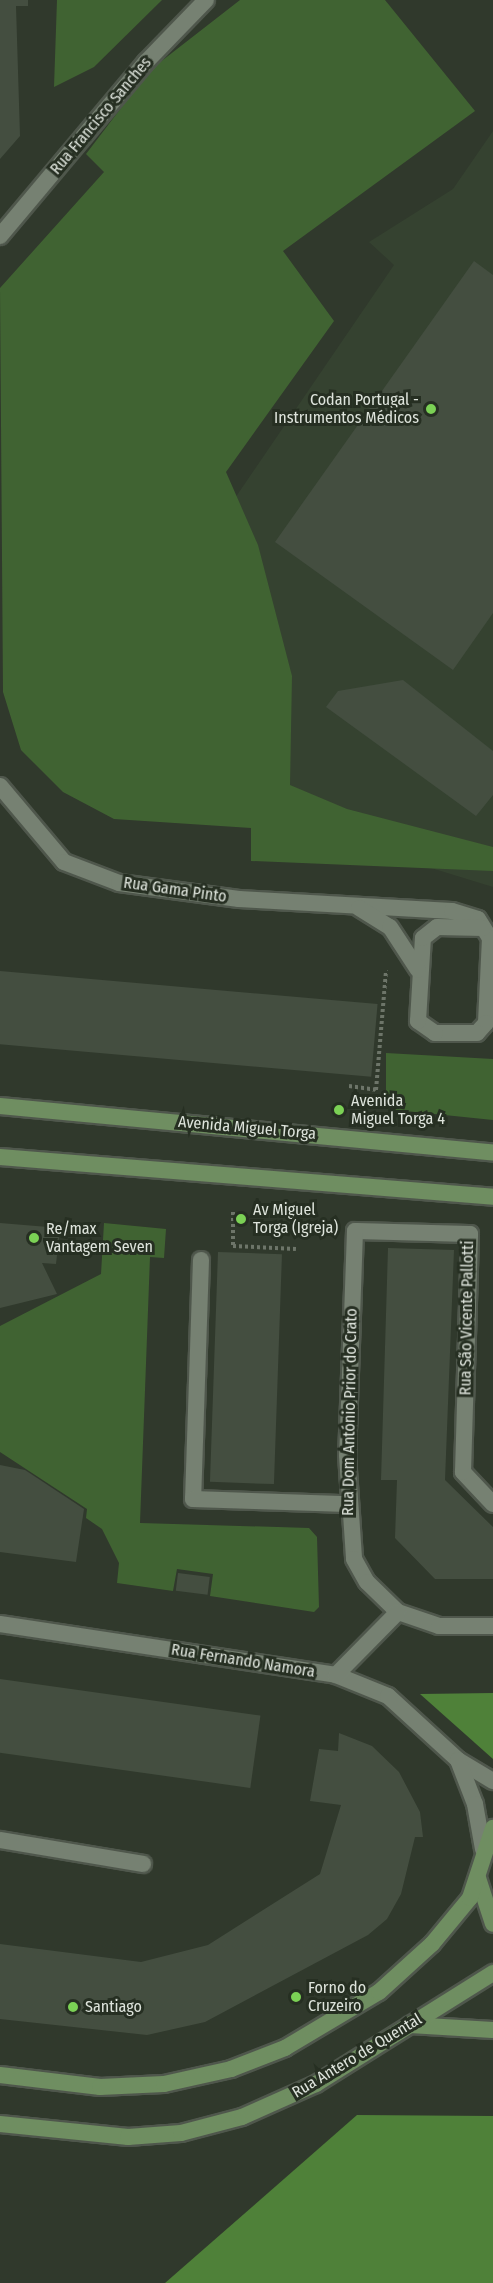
<!DOCTYPE html>
<html>
<head>
<meta charset="utf-8">
<style>
  body { margin:0 }
  #map { position:relative; width:493px; height:2283px; overflow:hidden; background:#30392c; font-family:"Fira Sans Condensed",sans-serif }
  div>[style] { position:absolute }
  .built>* { inset:0; background:#354230 }
  .green>* { inset:0; background:#406332 }
  .forest>* { inset:0; background:#4f8139 }
  .building>* { inset:0; background:#444e40; transform-origin:0 0 }
  .path>* { height:4px; margin-top:-2px; transform-origin:0; background:repeating-linear-gradient(90deg,#6d7569 0 3px,transparent 0 6px) }
  .roads { filter:drop-shadow(2px 0 #4f574c) drop-shadow(-2px 0 #4f574c) drop-shadow(0 2px #4f574c) drop-shadow(0 -2px #4f574c) }
  .service>* { height:16px; margin:-8px; padding:0 8px; transform-origin:8px; border-radius:8px; background:#768172 }
  .minor>* { height:16px; margin:-8px; padding:0 8px; transform-origin:8px; border-radius:8px; background:#768172 }
  .secondary>* { height:16px; margin:-8px; padding:0 8px; transform-origin:8px; border-radius:8px; background:#6f8e61 }
  .dots>* { width:16px; height:16px; translate:-50% -50%; box-sizing:border-box; border:3px solid #262f22; border-radius:50% }
  span { translate:-50% -50%; white-space:nowrap; text-align:center; line-height:1.15; -webkit-text-stroke:6px #262f22; paint-order:stroke }
  .street-label { font-size:16px; color:#dee4dc }
  .poi-label { font-size:16px; color:#dee4dc }
  .right { translate:-100% -50%; text-align:right }
  .left { translate:0 -50%; text-align:left }
</style>
</head>
<body>
<div id="map">
  <div class="built">
    <i style="clip-path:polygon(493px 131px,493px 887px,307px 830px,286px 818px,216px 526px,394px 265px,369px 242px,453px 189px)"></i>
  </div>
  <div class="green">
    <i style="clip-path:polygon(57px 0,162px 0,94px 67px,54px 87px)"></i>
    <i style="clip-path:polygon(240px 0,385px 0,475px 111px,283px 251px,334px 321px,226px 472px,258px 545px,292px 676px,290px 785px,347px 809px,493px 847px,493px 871px,251px 861px,251px 828px,114px 819px,63px 792px,21px 750px,3px 692px,0 288px,104px 172px,86px 154px,150px 70px)"></i>
    <i style="clip-path:polygon(386px 1053px,493px 1059px,493px 1120px,386px 1109px)"></i>
    <i style="clip-path:polygon(104px 1223px,166px 1229px,164px 1258px,150px 1257px,140px 1523px,309px 1528px,317px 1537px,319px 1607px,314px 1612px,210px 1596px,213px 1574px,177px 1569px,173px 1591px,117px 1583px,119px 1563px,102px 1529px,86px 1518px,87px 1509px,0 1452px,0 1326px,101px 1274px)"></i>
  </div>
  <div class="forest">
    <i style="clip-path:polygon(493px 1693px,493px 1759px,420px 1694px)"></i>
    <i style="clip-path:polygon(357px 2115px,493px 2116px,493px 2283px,165px 2283px)"></i>
  </div>
  <div class="building">
    <i style="clip-path:polygon(0 0,28px 0,28px 6px,16px 6px,20px 136px,0 159px)"></i>
    <i style="clip-path:polygon(474px 261px,493px 275px,493px 613px,453px 670px,275px 542px)"></i>
    <i style="clip-path:polygon(403px 680px,493px 751px,493px 795px,476px 816px,326px 707px,338px 691px)"></i>
    <i style="left:0;top:971px;width:379px;height:73px;rotate:5deg"></i>
    <i style="clip-path:polygon(0 1223px,60px 1228px,56px 1264px,42px 1263px,57px 1294px,0 1308px)"></i>
    <i style="clip-path:polygon(388px 1248px,454px 1250px,445px 1480px,493px 1527px,493px 1579px,435px 1579px,395px 1538px,397px 1480px,381px 1480px)"></i>
    <i style="left:218px;top:1252px;width:64px;height:230px;rotate:2deg"></i>
    <i style="clip-path:polygon(0 1465px,25px 1470px,84px 1509px,76px 1562px,0 1552px)"></i>
    <i style="left:178px;top:1573px;width:32px;height:18px;rotate:7deg"></i>
    <i style="left:0;top:1679px;width:263px;height:73px;rotate:8deg"></i>
    <i style="clip-path:polygon(339px 1733px,372px 1746px,399px 1772px,420px 1812px,423px 1837px,415px 1837px,401px 1894px,387px 1919px,368px 1935px,205px 2022px,147px 2035px,0 2019px,0 1944px,141px 1962px,208px 1945px,320px 1874px,341px 1805px,310px 1801px,319px 1749px,338px 1751px)"></i>
  </div>
  <div class="path">
    <i style="left:349px;top:1086px;width:27px;rotate:8deg"></i>
    <i style="left:376px;top:1090px;width:120px;rotate:-85.2deg"></i>
    <i style="left:233px;top:1212px;width:34px;rotate:90deg"></i>
    <i style="left:233px;top:1246px;width:63px;rotate:2.7deg"></i>
  </div>
  <div class="roads">
    <div class="service">
      <i style="left:201px;top:1260px;width:239px;rotate:91.9deg"></i>
      <i style="left:193px;top:1499px;width:154px;rotate:1.9deg"></i>
    </div>
    <div class="minor">
      <i style="left:0;top:236px;width:227px;rotate:-50deg"></i>
      <i style="left:146px;top:62px;width:86px;rotate:-45.9deg"></i>
      <i style="left:0;top:786px;width:99px;rotate:49.9deg"></i>
      <i style="left:64px;top:862px;width:59px;rotate:20.9deg"></i>
      <i style="left:119px;top:883px;width:121px;rotate:7.6deg"></i>
      <i style="left:239px;top:899px;width:213px;rotate:3.2deg"></i>
      <i style="left:452px;top:911px;width:27px;rotate:17deg"></i>
      <i style="left:478px;top:919px;width:22px;rotate:58deg"></i>
      <i style="left:490px;top:938px;width:85px;rotate:92.7deg"></i>
      <i style="left:486px;top:1023px;width:13px;rotate:132deg"></i>
      <i style="left:477px;top:1033px;width:42px;rotate:180deg"></i>
      <i style="left:435px;top:1033px;width:21px;rotate:-145deg"></i>
      <i style="left:418px;top:1021px;width:83px;rotate:-86.6deg"></i>
      <i style="left:423px;top:938px;width:18px;rotate:-38deg"></i>
      <i style="left:437px;top:927px;width:46px;rotate:1.2deg"></i>
      <i style="left:359px;top:908px;width:36px;rotate:32deg"></i>
      <i style="left:390px;top:927px;width:51px;rotate:56.9deg"></i>
      <i style="left:493px;top:1504px;width:44px;rotate:-133.2deg"></i>
      <i style="left:463px;top:1472px;width:238px;rotate:-88.3deg"></i>
      <i style="left:470px;top:1234px;width:115px;rotate:-178.5deg"></i>
      <i style="left:355px;top:1231px;width:224px;rotate:92deg"></i>
      <i style="left:347px;top:1455px;width:104px;rotate:86.1deg"></i>
      <i style="left:354px;top:1559px;width:26px;rotate:61deg"></i>
      <i style="left:367px;top:1582px;width:43px;rotate:44.1deg"></i>
      <i style="left:398px;top:1612px;width:43px;rotate:18.9deg"></i>
      <i style="left:439px;top:1626px;width:54px"></i>
      <i style="left:0;top:1624px;width:340px;rotate:8.6deg"></i>
      <i style="left:336px;top:1675px;width:56px;rotate:22deg"></i>
      <i style="left:388px;top:1696px;width:95px;rotate:42.4deg"></i>
      <i style="left:458px;top:1760px;width:41px;rotate:31deg"></i>
      <i style="left:336px;top:1675px;width:88px;rotate:-45.5deg"></i>
      <i style="left:458px;top:1760px;width:47px;rotate:68.9deg"></i>
      <i style="left:475px;top:1804px;width:46px;rotate:79.9deg"></i>
      <i style="left:0;top:1840px;width:145px;rotate:9.5deg"></i>
    </div>
    <div class="secondary">
      <i style="left:0;top:1106px;width:495px;rotate:5.4deg"></i>
      <i style="left:0;top:1157px;width:495px;rotate:4.6deg"></i>
      <i style="left:478px;top:1878px;width:48px;rotate:71.9deg"></i>
      <i style="left:410px;top:2025px;width:83px;rotate:3.4deg"></i>
      <i style="left:0;top:2075px;width:101px;rotate:6.8deg"></i>
      <i style="left:100px;top:2087px;width:64px;rotate:-2.7deg"></i>
      <i style="left:164px;top:2084px;width:69px;rotate:-12.6deg"></i>
      <i style="left:231px;top:2069px;width:58px;rotate:-21.3deg"></i>
      <i style="left:285px;top:2048px;width:109px;rotate:-30.8deg"></i>
      <i style="left:379px;top:1992px;width:72px;rotate:-42.2deg"></i>
      <i style="left:432px;top:1944px;width:60px;rotate:-50.4deg"></i>
      <i style="left:470px;top:1898px;width:74px;rotate:-71.8deg"></i>
      <i style="left:0;top:2124px;width:129px;rotate:5.8deg"></i>
      <i style="left:128px;top:2137px;width:53px;rotate:-4.3deg"></i>
      <i style="left:181px;top:2133px;width:63px;rotate:-14.7deg"></i>
      <i style="left:242px;top:2117px;width:81px;rotate:-24deg"></i>
      <i style="left:316px;top:2084px;width:209px;rotate:-32.1deg"></i>
    </div>
  </div>
  <div class="dots">
    <i style="left:431px;top:409px;background:#7bd155"></i>
    <i style="left:339px;top:1110px;background:#7bd155"></i>
    <i style="left:241px;top:1219px;background:#7bd155"></i>
    <i style="left:34px;top:1238px;background:#7bd155"></i>
    <i style="left:296px;top:1997px;background:#7bd155"></i>
    <i style="left:73px;top:2007px;background:#7bd155"></i>
  </div>
  <div class="street-label">
    <span style="left:101px;top:116px;rotate:-50deg">Rua Francisco Sanches</span>
    <span style="left:175px;top:890px;rotate:8deg">Rua Gama Pinto</span>
    <span style="left:247px;top:1128px;rotate:5deg">Avenida Miguel Torga</span>
    <span style="left:467px;top:1318px;rotate:-89deg">Rua São Vicente Pallotti</span>
    <span style="left:350px;top:1412px;rotate:-89deg">Rua Dom António Prior do Crato</span>
    <span style="left:243px;top:1661px;rotate:9deg">Rua Fernando Namora</span>
    <span style="left:357px;top:2056px;rotate:-31deg">Rua Antero de Quental</span>
  </div>
  <div class="poi-label">
    <span class="right" style="left:419px;top:409px">Codan Portugal -<br>Instrumentos Médicos</span>
    <span class="left" style="left:351px;top:1110px">Avenida<br>Miguel Torga 4</span>
    <span class="left" style="left:253px;top:1219px">Av Miguel<br>Torga (Igreja)</span>
    <span class="left" style="left:46px;top:1238px">Re/max<br>Vantagem Seven</span>
    <span class="left" style="left:308px;top:1997px">Forno do<br>Cruzeiro</span>
    <span class="left" style="left:85px;top:2007px">Santiago</span>
  </div>
</div>
</body>
</html>
